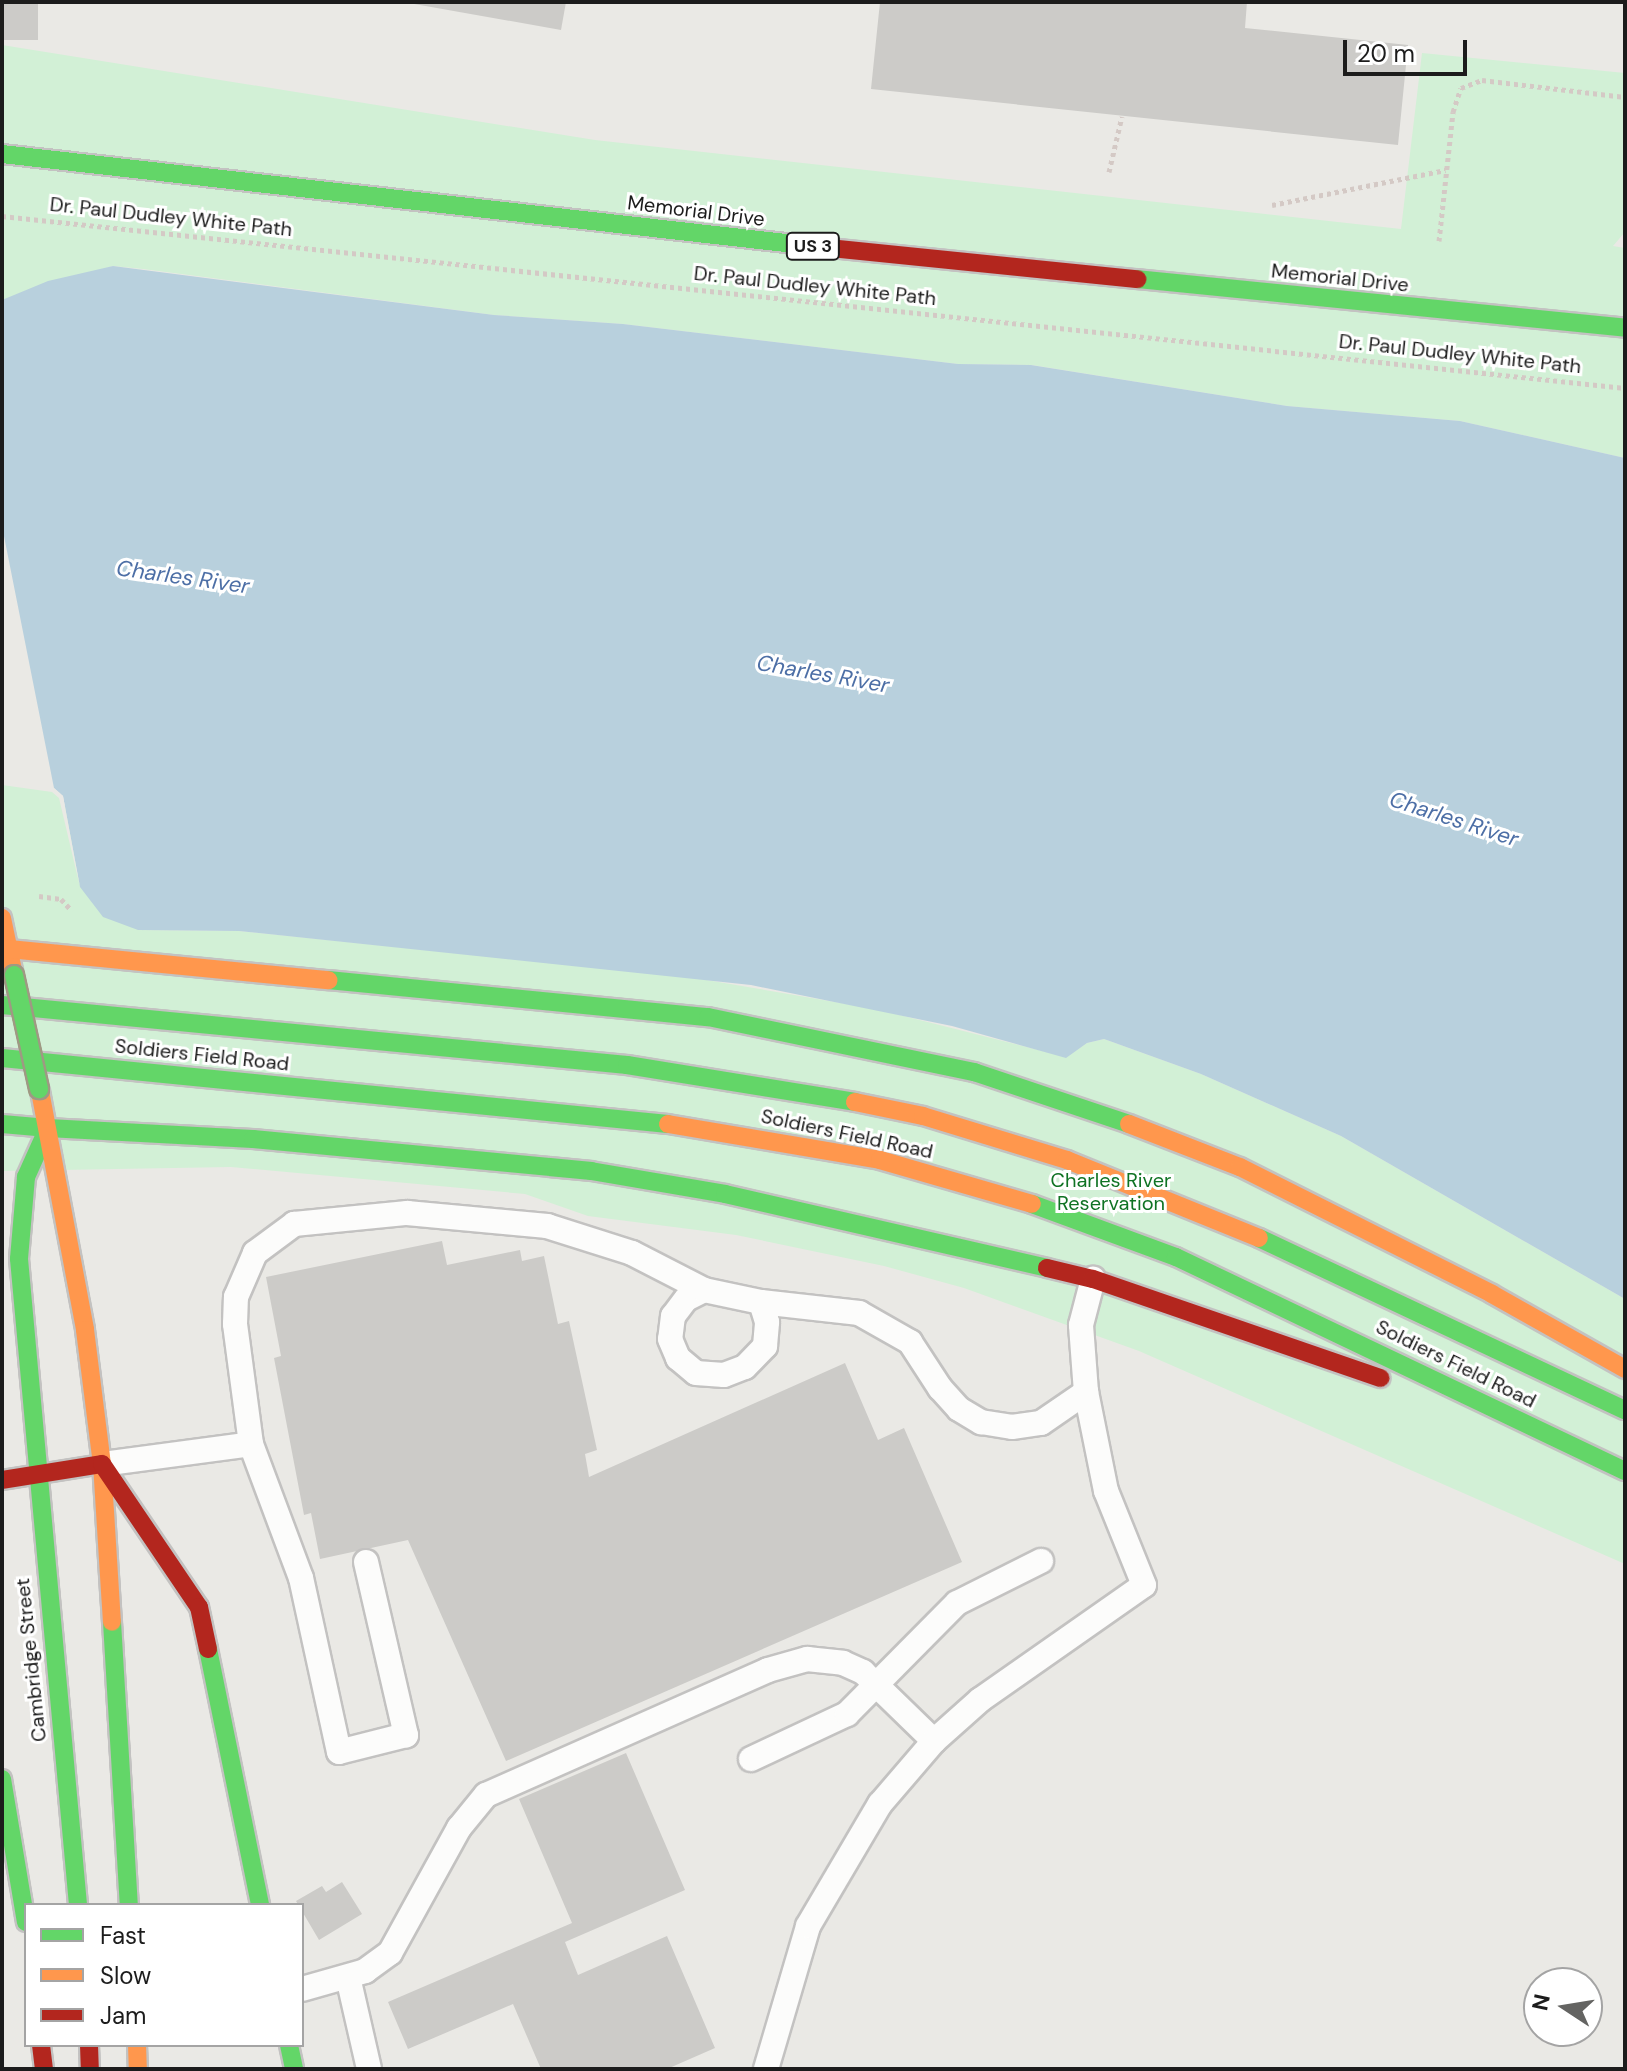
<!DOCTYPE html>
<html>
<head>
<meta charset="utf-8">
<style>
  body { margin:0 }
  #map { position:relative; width:1627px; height:2071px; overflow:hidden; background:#eae9e5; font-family:"DM Sans",sans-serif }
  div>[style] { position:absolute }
  .park>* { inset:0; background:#d2f0d6 }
  .water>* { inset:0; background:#b8d0dd }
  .pier>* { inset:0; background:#eae9e5 }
  .building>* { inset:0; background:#cccbc8; transform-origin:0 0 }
  .path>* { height:5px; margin-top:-2.5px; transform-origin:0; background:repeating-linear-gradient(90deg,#d4c9c5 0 4px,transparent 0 8px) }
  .roads { filter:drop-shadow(2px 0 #c3c2c1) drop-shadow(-2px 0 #c3c2c1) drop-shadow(0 2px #c3c2c1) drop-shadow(0 -2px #c3c2c1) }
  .lane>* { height:24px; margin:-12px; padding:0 12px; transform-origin:12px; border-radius:12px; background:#fcfcfb }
  .fast>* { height:18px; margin:-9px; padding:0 9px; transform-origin:9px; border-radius:9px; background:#63d668 }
  .slow>* { height:18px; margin:-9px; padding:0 9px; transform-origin:9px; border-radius:9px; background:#ff974d }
  .jam>* { height:18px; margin:-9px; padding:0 9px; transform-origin:9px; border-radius:9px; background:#b3261e }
  .bridges { filter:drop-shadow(2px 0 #9f9983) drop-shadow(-2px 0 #9f9983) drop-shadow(0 2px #9f9983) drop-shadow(0 -2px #9f9983) }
  .fast-bridge>* { height:18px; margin:-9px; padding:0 9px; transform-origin:9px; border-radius:9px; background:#63d668 }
  span { translate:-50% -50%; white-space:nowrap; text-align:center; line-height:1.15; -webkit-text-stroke:6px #fff; paint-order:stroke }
  .shield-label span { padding:2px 6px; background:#fff; border:2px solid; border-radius:6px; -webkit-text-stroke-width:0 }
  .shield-label { font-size:18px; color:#1c1c1c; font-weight:700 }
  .street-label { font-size:20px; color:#1c1c1c }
  .park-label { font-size:20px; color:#107324 }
  .water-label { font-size:22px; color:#4d6fa6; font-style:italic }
  .frame { position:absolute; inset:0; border:4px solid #1c1c1c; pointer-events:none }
  .legend { position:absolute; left:24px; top:1903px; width:280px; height:144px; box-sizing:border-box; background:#fff; border:2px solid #a4a4a4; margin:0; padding:10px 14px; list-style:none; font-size:24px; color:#1c1c1c }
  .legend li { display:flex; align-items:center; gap:16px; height:40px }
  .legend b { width:40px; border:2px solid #a4a4a4 }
  .north { position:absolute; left:1523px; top:1967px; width:80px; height:80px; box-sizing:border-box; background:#fff; border:2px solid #a4a4a4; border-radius:50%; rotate:282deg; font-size:22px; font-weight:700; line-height:32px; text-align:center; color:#1c1c1c }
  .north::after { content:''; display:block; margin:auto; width:28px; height:36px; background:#646462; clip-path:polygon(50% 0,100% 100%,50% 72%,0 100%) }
  .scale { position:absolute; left:1343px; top:40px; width:124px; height:36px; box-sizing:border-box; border:4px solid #1c1c1c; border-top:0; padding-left:10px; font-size:24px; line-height:28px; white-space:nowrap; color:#1c1c1c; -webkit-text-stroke:6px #fff; paint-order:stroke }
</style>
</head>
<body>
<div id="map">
  <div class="park">
    <i style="clip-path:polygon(2px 45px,595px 140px,1401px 229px,1422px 53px,1625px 73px,1625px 232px,1613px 246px,1625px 248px,1625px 458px,1460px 421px,1287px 406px,1032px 365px,958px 364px,623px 324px,494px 315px,143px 269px,113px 266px,2px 300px)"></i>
    <i style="clip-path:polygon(2px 781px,54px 788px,138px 930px,239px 931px,683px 976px,876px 1009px,1066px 1057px,1087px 1043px,1104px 1039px,1201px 1074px,1341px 1136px,1625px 1299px,1625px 1564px,1139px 1351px,964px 1288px,884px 1266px,736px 1235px,588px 1216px,525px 1194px,231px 1167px,2px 1171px)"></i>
  </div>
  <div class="water">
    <i style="clip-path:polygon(113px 266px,494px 315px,623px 324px,958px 364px,1031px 365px,1287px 406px,1460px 421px,1625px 458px,1625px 1299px,1341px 1136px,1201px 1074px,1104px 1039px,1087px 1043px,1066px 1058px,952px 1026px,751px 985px,239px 931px,138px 930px,103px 917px,80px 887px,63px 796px,54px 788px,2px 781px,2px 300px,48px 281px)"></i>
  </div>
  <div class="pier">
    <i style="clip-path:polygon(2px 526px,54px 788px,63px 796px,80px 887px,59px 798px,52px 792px,2px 785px)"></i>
  </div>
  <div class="building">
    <i style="left:2px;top:2px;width:36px;height:38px"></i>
    <i style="clip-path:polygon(403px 2px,566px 2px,561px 30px)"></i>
    <i style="clip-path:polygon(880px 2px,1247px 2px,1245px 28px,1408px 45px,1398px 145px,871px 89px)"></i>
    <i style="clip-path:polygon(442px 1241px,447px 1265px,520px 1250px,522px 1261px,544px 1256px,558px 1324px,569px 1321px,597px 1450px,585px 1454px,589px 1477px,845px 1363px,878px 1440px,904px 1428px,962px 1562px,506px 1761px,408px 1540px,320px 1559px,311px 1513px,304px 1515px,274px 1358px,281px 1356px,266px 1277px)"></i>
    <i style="clip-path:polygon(626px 1753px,685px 1890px,565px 1942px,578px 1975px,667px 1936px,715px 2048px,667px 2069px,541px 2069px,513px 2004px,408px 2049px,388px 2002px,572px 1923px,519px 1799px)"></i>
    <i style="clip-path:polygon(342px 1882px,362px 1914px,319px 1940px,296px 1901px,322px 1886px,326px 1892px)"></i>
  </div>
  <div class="path">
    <i style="left:1109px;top:172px;width:57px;rotate:-76.9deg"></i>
    <i style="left:1272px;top:205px;width:177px;rotate:-11.4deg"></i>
    <i style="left:2px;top:216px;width:1632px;rotate:6.05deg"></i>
    <i style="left:1439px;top:241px;width:130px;rotate:-83.8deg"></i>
    <i style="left:1453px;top:112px;width:25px;rotate:-72deg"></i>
    <i style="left:1461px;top:88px;width:22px;rotate:-21deg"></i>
    <i style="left:1482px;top:80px;width:144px;rotate:6.8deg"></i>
    <i style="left:39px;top:896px;width:22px;rotate:8deg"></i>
    <i style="left:61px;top:899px;width:16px;rotate:47deg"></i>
  </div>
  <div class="roads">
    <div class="lane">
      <i style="left:704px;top:1290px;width:20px;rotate:153deg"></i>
      <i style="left:686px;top:1299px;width:21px;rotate:127deg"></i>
      <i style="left:673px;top:1316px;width:23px;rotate:97deg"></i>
      <i style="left:670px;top:1339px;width:21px;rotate:67deg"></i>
      <i style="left:678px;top:1358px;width:23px;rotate:40deg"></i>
      <i style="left:696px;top:1373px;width:28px;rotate:4deg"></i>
      <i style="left:724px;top:1375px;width:22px;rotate:-21deg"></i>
      <i style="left:745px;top:1367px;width:29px;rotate:-46deg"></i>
      <i style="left:765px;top:1346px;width:24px;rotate:-85deg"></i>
      <i style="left:767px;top:1322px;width:21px;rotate:-107deg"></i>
      <i style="left:102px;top:1464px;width:150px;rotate:-7.6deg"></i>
      <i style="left:366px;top:1562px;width:178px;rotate:77deg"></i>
      <i style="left:406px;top:1735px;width:69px;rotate:165.8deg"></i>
      <i style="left:339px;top:1752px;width:178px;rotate:-102.3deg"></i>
      <i style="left:301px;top:1578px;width:143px;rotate:-110.5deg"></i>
      <i style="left:251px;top:1444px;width:121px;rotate:-97.6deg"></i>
      <i style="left:235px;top:1324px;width:27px;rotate:-88deg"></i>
      <i style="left:236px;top:1297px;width:48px;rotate:-66.6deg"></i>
      <i style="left:255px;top:1253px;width:49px;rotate:-36.6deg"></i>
      <i style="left:294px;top:1224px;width:114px;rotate:-5.6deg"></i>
      <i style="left:407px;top:1213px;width:141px;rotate:5.3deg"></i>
      <i style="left:547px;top:1226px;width:89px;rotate:17.6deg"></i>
      <i style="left:632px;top:1253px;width:81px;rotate:27.2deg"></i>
      <i style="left:704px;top:1290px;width:58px;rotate:11.9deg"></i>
      <i style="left:761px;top:1302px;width:99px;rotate:6.4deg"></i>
      <i style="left:859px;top:1313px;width:59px;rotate:29.6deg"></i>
      <i style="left:910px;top:1342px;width:55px;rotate:56.9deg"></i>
      <i style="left:940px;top:1388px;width:28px;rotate:48deg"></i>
      <i style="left:959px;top:1409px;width:26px;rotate:31deg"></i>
      <i style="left:981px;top:1422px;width:31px;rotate:9deg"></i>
      <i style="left:1012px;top:1427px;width:29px;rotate:-8deg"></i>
      <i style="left:1041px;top:1423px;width:55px;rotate:-34.6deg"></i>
      <i style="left:751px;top:1759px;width:106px;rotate:-25.1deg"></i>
      <i style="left:847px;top:1714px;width:156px;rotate:-45.3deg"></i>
      <i style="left:957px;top:1603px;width:94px;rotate:-26.6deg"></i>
      <i style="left:348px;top:1977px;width:94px;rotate:77.1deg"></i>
      <i style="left:302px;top:1989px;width:66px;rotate:-15.9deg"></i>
      <i style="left:365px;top:1971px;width:31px;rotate:-36deg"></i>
      <i style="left:390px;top:1953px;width:143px;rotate:-61.1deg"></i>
      <i style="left:459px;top:1828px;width:43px;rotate:-50.7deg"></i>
      <i style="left:486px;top:1795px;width:308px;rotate:-23.9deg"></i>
      <i style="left:768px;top:1670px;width:41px;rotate:-15.8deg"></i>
      <i style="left:807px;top:1659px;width:36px;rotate:6deg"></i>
      <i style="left:843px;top:1663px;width:22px;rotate:24deg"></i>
      <i style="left:863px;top:1672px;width:99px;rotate:44.2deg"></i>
      <i style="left:766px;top:2069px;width:149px;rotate:-73.6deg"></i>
      <i style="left:808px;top:1926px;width:142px;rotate:-59.5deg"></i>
      <i style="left:880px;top:1804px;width:83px;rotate:-49.4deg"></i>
      <i style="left:934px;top:1741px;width:62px;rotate:-41.7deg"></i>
      <i style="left:980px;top:1700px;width:200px;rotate:-35deg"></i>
      <i style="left:1144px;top:1585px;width:101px;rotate:-112deg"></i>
      <i style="left:1106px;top:1491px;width:101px;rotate:-101.4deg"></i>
      <i style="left:1086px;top:1392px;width:67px;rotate:-94.3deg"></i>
      <i style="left:1081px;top:1325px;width:48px;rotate:-75.4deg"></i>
    </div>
    <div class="fast">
      <i style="left:2px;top:154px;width:833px;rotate:6.48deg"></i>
      <i style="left:1137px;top:279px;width:490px;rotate:5.7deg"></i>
      <i style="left:328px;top:980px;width:382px;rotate:5.6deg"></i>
      <i style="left:708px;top:1017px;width:272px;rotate:11.7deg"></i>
      <i style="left:974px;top:1072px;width:163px;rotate:18.5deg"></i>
      <i style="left:2px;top:1005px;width:628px;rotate:5.48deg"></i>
      <i style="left:627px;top:1065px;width:231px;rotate:9.2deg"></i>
      <i style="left:2px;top:1058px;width:669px;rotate:5.66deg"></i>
      <i style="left:2px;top:1124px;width:46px;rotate:5deg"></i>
      <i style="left:48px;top:1128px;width:54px;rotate:114.2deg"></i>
      <i style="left:26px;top:1177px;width:82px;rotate:94.9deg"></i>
      <i style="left:19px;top:1259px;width:649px;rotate:84.78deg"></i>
      <i style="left:48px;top:1128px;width:205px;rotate:3.1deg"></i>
      <i style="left:253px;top:1139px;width:340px;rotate:5.4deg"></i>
      <i style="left:591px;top:1171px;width:136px;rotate:9.7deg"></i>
      <i style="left:725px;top:1194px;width:330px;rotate:12.9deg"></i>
      <i style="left:1032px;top:1204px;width:153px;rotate:20.2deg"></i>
      <i style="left:1176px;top:1257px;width:497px;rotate:25.5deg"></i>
      <i style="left:1259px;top:1238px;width:404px;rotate:25.2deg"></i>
      <i style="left:112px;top:1622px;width:284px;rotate:86.6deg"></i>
      <i style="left:208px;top:1649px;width:261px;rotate:78.5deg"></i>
      <i style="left:2px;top:1779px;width:145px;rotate:80.5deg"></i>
      <i style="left:289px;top:2045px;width:25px;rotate:78deg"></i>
    </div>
    <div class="slow">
      <i style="left:2px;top:918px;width:58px;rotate:78.1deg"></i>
      <i style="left:9px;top:949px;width:321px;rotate:5.6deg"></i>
      <i style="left:40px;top:1091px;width:243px;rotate:79.3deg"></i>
      <i style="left:85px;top:1330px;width:135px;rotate:82.8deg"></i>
      <i style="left:102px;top:1464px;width:158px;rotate:86.4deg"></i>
      <i style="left:855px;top:1102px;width:69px;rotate:11.6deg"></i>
      <i style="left:923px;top:1116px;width:151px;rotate:17deg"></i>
      <i style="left:1067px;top:1160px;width:207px;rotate:22.1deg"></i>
      <i style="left:668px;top:1124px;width:215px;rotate:9.6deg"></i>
      <i style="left:880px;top:1160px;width:158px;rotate:16.1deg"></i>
      <i style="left:1129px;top:1124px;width:119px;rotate:21.2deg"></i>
      <i style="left:1240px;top:1167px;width:282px;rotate:26.7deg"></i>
      <i style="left:1492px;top:1294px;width:153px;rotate:29.4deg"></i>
      <i style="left:137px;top:2045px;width:24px;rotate:88deg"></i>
    </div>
    <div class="jam">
      <i style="left:830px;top:248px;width:309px;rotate:5.8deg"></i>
      <i style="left:1047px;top:1268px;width:47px;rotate:13.4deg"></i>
      <i style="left:1093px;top:1279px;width:304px;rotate:19deg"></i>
      <i style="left:2px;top:1480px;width:101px;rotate:-9.1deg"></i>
      <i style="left:102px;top:1464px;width:173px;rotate:55.9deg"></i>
      <i style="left:199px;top:1607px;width:43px;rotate:77.9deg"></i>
      <i style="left:41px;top:2045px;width:24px;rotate:83deg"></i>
      <i style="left:89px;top:2045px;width:24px;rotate:88deg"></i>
    </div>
  </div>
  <div class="bridges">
    <div class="fast-bridge">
      <i style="left:14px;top:975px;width:117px;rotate:77.6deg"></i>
    </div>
  </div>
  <div class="shield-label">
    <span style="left:813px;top:246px">US 3</span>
  </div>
  <div class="street-label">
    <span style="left:696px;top:211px;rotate:7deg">Memorial Drive</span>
    <span style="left:171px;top:217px;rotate:6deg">Dr. Paul Dudley White Path</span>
    <span style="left:1340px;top:278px;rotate:6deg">Memorial Drive</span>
    <span style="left:815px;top:286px;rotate:6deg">Dr. Paul Dudley White Path</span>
    <span style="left:1460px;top:354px;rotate:6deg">Dr. Paul Dudley White Path</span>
    <span style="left:202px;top:1055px;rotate:6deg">Soldiers Field Road</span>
    <span style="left:847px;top:1134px;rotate:12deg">Soldiers Field Road</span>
    <span style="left:1456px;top:1364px;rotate:26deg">Soldiers Field Road</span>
    <span style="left:31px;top:1660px;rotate:-96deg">Cambridge Street</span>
  </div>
  <div class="park-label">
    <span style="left:1111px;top:1192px">Charles River<br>Reservation</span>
  </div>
  <div class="water-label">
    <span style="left:183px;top:577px;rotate:8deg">Charles River</span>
    <span style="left:823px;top:674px;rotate:10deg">Charles River</span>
    <span style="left:1454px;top:819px;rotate:18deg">Charles River</span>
  </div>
  <div class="frame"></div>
  <ul class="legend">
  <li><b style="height:10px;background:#63d668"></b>Fast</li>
  <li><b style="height:10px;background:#ff974d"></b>Slow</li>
  <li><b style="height:10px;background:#b3261e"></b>Jam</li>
  </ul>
  <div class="north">N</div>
  <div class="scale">20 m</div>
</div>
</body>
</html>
